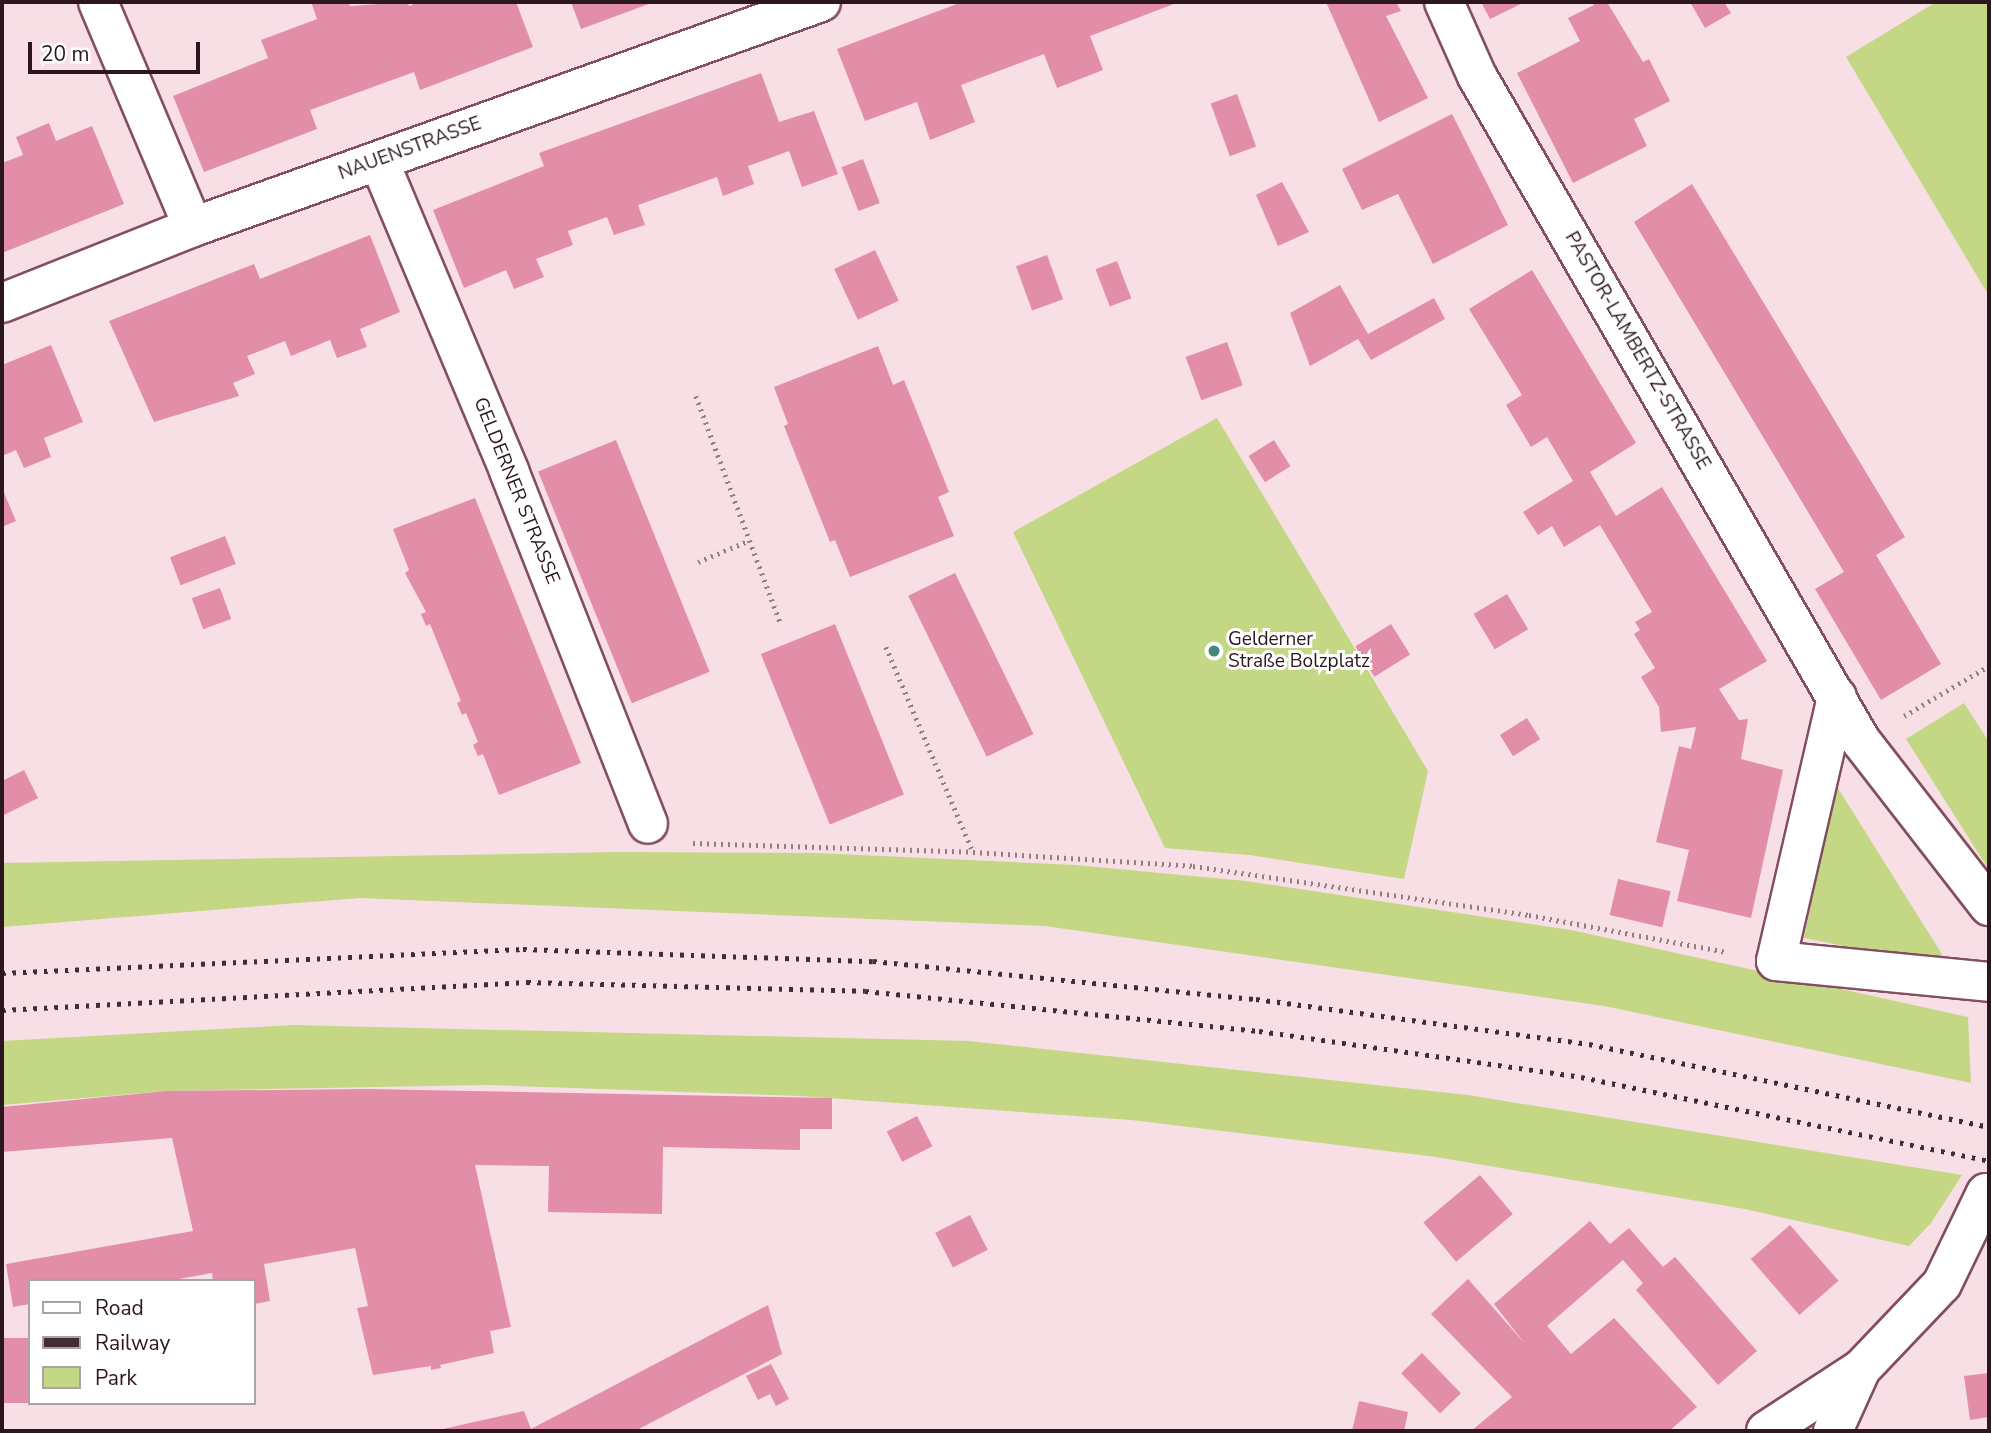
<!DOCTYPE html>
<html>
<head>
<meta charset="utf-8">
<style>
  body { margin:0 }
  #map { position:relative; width:1991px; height:1433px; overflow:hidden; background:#f8dfe6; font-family:"Nunito Sans",sans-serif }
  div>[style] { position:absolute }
  .green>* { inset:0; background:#c4d784 }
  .building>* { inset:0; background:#e38ea9; transform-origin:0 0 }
  .path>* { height:4.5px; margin-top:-2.25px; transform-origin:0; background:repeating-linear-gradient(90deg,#957d84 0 2px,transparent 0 7px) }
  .roads { filter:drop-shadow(2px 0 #834f60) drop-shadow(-2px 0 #834f60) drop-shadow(0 2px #834f60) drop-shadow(0 -2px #834f60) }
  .minor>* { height:38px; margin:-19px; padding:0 19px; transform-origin:19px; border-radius:19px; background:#fff }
  .rail>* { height:5px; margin-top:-2.5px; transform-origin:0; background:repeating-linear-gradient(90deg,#432d35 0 3.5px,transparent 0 10.5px) }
  .dots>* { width:19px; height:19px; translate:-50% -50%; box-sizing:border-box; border:4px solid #fff; border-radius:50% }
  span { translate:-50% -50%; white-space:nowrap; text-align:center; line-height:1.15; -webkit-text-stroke:6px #fff; paint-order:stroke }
  .street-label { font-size:19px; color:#2d171f }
  .poi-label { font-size:19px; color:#2d171f }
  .left { translate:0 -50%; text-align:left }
  .frame { position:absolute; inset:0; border:4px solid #2d171f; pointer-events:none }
  .legend { position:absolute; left:28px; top:1279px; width:228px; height:126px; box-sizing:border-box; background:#fff; border:2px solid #aba2a5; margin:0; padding:9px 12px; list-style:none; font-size:21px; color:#2d171f }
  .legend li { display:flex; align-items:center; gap:14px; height:35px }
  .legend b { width:35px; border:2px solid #aba2a5 }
  .scale { position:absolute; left:28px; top:42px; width:172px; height:32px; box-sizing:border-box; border:4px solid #2d171f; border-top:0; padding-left:9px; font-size:21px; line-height:24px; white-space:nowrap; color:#2d171f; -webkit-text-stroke:5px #fff; paint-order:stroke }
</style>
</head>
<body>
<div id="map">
  <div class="green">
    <i style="clip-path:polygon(1936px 2px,1989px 2px,1989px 296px,1846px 57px)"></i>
    <i style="clip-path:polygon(1217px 418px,1428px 771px,1404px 879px,1249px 855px,1165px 848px,1013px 532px)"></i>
    <i style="clip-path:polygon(1964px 703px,1989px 742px,1989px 870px,1906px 739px)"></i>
    <i style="clip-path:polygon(1836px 785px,1945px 959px,1939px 965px,1804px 938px)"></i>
    <i style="clip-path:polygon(618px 852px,816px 853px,1075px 865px,1246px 881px,1571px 930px,1968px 1017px,1971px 1083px,1604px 1006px,1045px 926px,360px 898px,2px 927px,2px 863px)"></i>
    <i style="clip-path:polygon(293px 1025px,969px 1041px,1468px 1095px,1962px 1175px,1931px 1223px,1909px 1246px,1745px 1209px,1436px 1157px,1131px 1120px,801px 1096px,487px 1085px,167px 1091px,2px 1105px,2px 1041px)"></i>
  </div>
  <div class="building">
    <i style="clip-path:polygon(311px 2px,348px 2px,350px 6px,408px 2px,409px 6px,419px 2px,516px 2px,533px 47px,420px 90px,414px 72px,310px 110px,317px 129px,204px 172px,173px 96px,268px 58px,261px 40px,317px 19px)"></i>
    <i style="clip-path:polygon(571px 2px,654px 2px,581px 29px)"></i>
    <i style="clip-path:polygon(962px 2px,1179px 2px,1090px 36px,1103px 70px,1057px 88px,1044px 54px,961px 85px,975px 122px,930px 140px,917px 102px,865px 121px,837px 49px)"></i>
    <i style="clip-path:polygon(1326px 2px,1396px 2px,1401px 11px,1386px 16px,1428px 98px,1379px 122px)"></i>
    <i style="clip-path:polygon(1481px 2px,1525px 2px,1490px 19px)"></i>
    <i style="clip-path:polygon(1592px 2px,1607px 2px,1643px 62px,1649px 59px,1670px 101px,1634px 119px,1647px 146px,1573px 183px,1517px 73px,1580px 41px,1568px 18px,1594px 5px)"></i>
    <i style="clip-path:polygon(1690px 2px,1724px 2px,1731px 13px,1705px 28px)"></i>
    <i style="clip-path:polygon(761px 73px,779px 122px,814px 111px,838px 174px,802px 187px,789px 151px,748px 166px,754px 184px,723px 196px,717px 177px,638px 205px,645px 225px,629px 230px,614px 235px,607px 217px,568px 231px,573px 245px,536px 259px,544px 277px,514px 289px,506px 270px,464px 288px,433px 210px,544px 166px,539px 153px)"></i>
    <i style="left:1237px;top:94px;width:56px;height:28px;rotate:70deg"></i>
    <i style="clip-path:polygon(1452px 114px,1508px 225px,1433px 264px,1398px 194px,1362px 210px,1342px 169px)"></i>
    <i style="clip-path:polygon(49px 123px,56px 141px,92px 126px,124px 204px,2px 253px,2px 163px,23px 155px,16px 137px)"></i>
    <i style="left:863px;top:159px;width:47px;height:23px;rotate:69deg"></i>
    <i style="clip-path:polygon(1282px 182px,1309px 232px,1278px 246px,1256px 195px)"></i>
    <i style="clip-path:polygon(1692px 184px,1905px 537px,1876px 555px,1941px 664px,1881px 700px,1815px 589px,1844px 572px,1634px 222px)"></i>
    <i style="clip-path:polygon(370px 235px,400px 312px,360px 329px,367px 347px,337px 358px,330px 340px,291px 356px,285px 341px,247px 356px,255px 374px,233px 383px,239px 396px,154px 422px,109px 321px,254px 264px,260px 279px)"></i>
    <i style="left:875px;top:250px;width:56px;height:45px;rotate:65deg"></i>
    <i style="left:1047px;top:255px;width:47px;height:33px;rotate:70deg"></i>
    <i style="left:1117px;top:261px;width:40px;height:23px;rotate:69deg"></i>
    <i style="clip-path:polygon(1532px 270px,1636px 443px,1590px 472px,1616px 516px,1662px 487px,1767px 661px,1719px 689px,1739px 720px,1748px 719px,1741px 759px,1783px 770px,1751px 918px,1677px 901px,1689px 850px,1656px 842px,1679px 746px,1691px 749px,1696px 727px,1661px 732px,1659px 707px,1641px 677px,1655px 668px,1634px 634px,1640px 630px,1635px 622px,1652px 612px,1600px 525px,1564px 547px,1552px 526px,1538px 535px,1523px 512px,1573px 481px,1547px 437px,1531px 447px,1506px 405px,1522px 395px,1469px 309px)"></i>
    <i style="clip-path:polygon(1340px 285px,1368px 334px,1434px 298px,1445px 319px,1371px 360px,1358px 339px,1310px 366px,1290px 313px)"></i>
    <i style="left:1227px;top:342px;width:46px;height:44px;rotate:70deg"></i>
    <i style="clip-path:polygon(51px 345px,83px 422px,44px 438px,51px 457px,24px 468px,16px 450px,2px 456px,2px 365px)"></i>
    <i style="clip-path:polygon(878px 346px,893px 385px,904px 380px,949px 492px,938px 497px,954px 536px,850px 577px,835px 540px,830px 542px,784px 426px,788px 424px,774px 387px)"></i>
    <i style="left:616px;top:440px;width:250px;height:84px;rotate:68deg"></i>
    <i style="left:1274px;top:440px;width:31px;height:30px;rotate:58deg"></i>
    <i style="clip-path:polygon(2px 488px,16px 521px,2px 527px)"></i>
    <i style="clip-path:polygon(475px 498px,581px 763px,499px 795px,483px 754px,478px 756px,473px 745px,478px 742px,466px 713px,462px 715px,457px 703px,461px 701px,430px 624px,426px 626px,421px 614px,426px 612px,405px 573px,409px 570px,393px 529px)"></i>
    <i style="left:225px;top:536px;width:30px;height:59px;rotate:69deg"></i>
    <i style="left:955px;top:573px;width:179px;height:52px;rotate:64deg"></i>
    <i style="left:220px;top:588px;width:33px;height:30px;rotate:70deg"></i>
    <i style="left:1507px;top:594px;width:41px;height:39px;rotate:59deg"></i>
    <i style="left:835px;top:624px;width:184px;height:80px;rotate:68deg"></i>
    <i style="left:1391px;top:624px;width:36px;height:42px;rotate:58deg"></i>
    <i style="left:1527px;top:718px;width:25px;height:32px;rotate:58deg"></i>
    <i style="clip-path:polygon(24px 770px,38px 798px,4px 815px,2px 781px)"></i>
    <i style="left:1618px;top:879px;width:54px;height:37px;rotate:13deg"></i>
    <i style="clip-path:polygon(367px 1089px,832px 1098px,832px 1129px,800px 1129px,800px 1150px,663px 1147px,662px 1214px,548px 1212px,549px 1166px,475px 1165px,511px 1327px,490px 1331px,494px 1353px,440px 1365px,441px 1368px,431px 1370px,431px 1366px,373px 1375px,357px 1308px,368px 1306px,355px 1248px,264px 1264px,270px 1301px,254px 1304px,254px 1281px,213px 1281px,212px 1273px,168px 1281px,30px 1281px,30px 1304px,13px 1307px,6px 1264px,193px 1231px,172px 1138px,2px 1152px,2px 1107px,167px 1091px)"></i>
    <i style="left:917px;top:1116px;width:34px;height:34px;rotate:63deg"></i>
    <i style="left:1480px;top:1175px;width:51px;height:74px;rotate:50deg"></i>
    <i style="left:970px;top:1215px;width:39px;height:39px;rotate:63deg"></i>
    <i style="clip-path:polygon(1590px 1221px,1610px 1244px,1629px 1228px,1663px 1267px,1675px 1257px,1757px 1351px,1718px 1385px,1636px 1290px,1643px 1283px,1623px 1260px,1547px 1326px,1571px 1354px,1614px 1318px,1697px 1407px,1669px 1431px,1471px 1431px,1512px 1397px,1431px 1314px,1468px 1279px,1525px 1344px,1494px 1304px)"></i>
    <i style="left:1790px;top:1225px;width:74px;height:52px;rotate:49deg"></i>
    <i style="clip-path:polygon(768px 1305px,782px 1354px,635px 1431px,434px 1431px,524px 1411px,531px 1429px)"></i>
    <i style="left:30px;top:1338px;width:65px;height:28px;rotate:90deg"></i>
    <i style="left:1422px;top:1353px;width:56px;height:29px;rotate:46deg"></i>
    <i style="clip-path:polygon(771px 1364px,789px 1399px,776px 1406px,770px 1394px,758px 1400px,746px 1376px)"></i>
    <i style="clip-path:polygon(1989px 1373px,1989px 1417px,1970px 1420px,1964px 1376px)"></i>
    <i style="clip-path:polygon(1359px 1401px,1408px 1412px,1404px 1431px,1352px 1431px)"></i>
  </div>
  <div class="path">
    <i style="left:696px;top:396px;width:241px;rotate:69.6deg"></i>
    <i style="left:698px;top:562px;width:56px;rotate:-22.9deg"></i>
    <i style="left:886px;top:647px;width:223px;rotate:67deg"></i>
    <i style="left:1904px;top:716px;width:99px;rotate:-30.5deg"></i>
    <i style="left:693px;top:843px;width:280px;rotate:1.8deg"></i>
    <i style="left:973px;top:852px;width:220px;rotate:3.6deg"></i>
    <i style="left:1193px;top:866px;width:340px;rotate:8.3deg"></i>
    <i style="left:1529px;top:915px;width:201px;rotate:10.6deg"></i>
  </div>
  <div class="roads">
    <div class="minor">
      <i style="left:98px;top:2px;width:244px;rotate:67.1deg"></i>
      <i style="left:1444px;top:2px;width:81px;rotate:66deg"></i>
      <i style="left:1477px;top:76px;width:768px;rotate:60deg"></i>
      <i style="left:1861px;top:741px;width:209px;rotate:52.2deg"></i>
      <i style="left:379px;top:161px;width:336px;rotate:67.2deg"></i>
      <i style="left:509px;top:471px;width:379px;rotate:68.5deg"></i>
      <i style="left:2px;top:303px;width:206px;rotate:-21.7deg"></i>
      <i style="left:193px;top:227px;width:667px;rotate:-19.71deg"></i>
      <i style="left:1837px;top:697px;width:271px;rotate:103deg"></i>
      <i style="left:1776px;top:961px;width:214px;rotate:5.6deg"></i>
      <i style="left:1766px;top:1431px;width:113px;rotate:-33.1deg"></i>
      <i style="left:1833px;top:1431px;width:68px;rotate:-65.7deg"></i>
      <i style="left:1861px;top:1369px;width:117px;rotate:-46.4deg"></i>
      <i style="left:1942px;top:1284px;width:101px;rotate:-64.2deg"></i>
    </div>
  </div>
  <div class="rail">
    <i style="left:2px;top:973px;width:522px;rotate:-2.64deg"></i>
    <i style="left:523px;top:949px;width:350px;rotate:2deg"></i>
    <i style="left:873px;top:961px;width:385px;rotate:5.7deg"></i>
    <i style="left:1256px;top:999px;width:336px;rotate:7.7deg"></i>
    <i style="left:1589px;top:1044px;width:409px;rotate:11.7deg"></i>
    <i style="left:2px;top:1010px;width:526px;rotate:-3.05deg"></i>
    <i style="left:527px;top:982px;width:338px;rotate:1.5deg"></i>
    <i style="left:865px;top:991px;width:396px;rotate:5.8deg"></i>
    <i style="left:1259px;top:1031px;width:325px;rotate:8.1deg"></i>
    <i style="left:1581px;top:1077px;width:417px;rotate:11.6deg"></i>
  </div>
  <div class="dots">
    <i style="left:1214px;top:651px;background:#45897b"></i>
  </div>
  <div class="street-label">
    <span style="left:410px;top:149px;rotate:-20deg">NAUENSTRASSE</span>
    <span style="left:1637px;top:351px;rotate:60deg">PASTOR-LAMBERTZ-STRASSE</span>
    <span style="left:516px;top:491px;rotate:68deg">GELDERNER STRASSE</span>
  </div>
  <div class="poi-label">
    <span class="left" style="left:1228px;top:651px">Gelderner<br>Straße Bolzplatz</span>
  </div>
  <div class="frame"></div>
  <ul class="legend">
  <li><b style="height:9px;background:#fff"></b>Road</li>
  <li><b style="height:9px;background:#432d35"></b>Railway</li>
  <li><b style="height:19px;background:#c4d784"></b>Park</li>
  </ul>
  <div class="scale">20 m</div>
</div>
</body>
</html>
